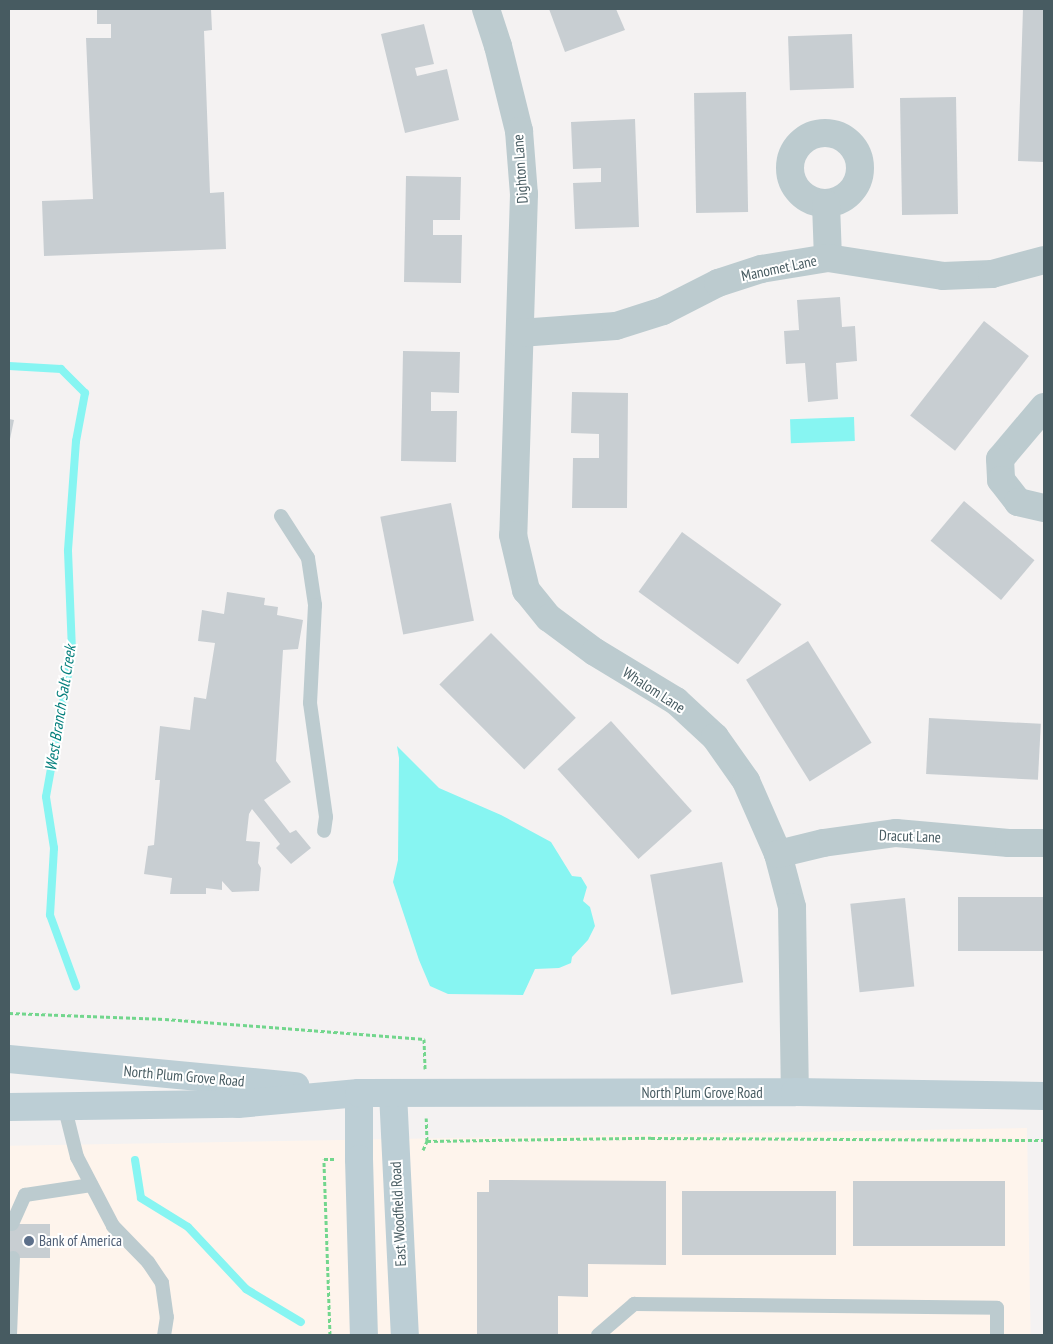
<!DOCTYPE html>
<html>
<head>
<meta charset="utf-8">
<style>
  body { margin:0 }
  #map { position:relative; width:1053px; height:1344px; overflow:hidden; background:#f4f2f2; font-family:"PT Sans Narrow",sans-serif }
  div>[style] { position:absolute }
  .commercial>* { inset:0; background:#fef4ec; transform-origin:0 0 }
  .water>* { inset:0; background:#87f5f2; transform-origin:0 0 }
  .stream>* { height:8px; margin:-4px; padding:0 4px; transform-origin:4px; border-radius:4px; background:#87f5f2 }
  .building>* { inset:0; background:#c8ced2; transform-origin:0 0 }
  .path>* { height:3px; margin-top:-1.5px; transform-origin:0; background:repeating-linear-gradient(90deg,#72d68d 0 4px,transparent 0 6.5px) }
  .lane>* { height:14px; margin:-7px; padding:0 7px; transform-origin:7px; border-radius:7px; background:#bccbcf }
  .street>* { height:28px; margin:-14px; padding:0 14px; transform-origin:14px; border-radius:14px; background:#bccbcf }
  .street>.ring { margin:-14px; padding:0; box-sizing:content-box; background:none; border:28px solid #bccbcf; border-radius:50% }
  .secondary>* { height:28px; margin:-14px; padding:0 14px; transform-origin:14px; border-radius:14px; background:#bcced5 }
  .dots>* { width:14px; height:14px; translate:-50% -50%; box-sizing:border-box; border:2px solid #fff; border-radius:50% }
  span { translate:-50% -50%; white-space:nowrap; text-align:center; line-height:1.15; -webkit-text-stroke:4px #fff; paint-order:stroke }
  .street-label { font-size:15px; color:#475b61 }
  .service-label { font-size:15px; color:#4e5e75 }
  .left { translate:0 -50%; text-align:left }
  .water-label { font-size:16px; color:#06807d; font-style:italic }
  .frame { position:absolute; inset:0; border:10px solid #475b61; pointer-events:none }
</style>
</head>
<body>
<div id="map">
  <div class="commercial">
    <i style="left:1027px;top:1128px;width:207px;height:1018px;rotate:89deg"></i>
  </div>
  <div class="water">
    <i style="left:854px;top:417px;width:24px;height:64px;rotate:88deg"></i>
    <i style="clip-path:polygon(397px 746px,439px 788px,501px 815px,551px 842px,572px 876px,581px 877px,587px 887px,583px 901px,590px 907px,595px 926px,588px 940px,572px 957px,571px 963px,559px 968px,535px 969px,523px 995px,448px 994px,430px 986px,419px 960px,393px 882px,398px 860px,399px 758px)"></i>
  </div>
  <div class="stream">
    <i style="left:9px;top:366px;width:52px;rotate:3.3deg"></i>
    <i style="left:61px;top:369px;width:34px;rotate:45deg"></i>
    <i style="left:85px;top:393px;width:49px;rotate:100.6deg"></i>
    <i style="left:76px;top:441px;width:110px;rotate:94.2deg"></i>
    <i style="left:68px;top:551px;width:101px;rotate:87.7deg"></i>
    <i style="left:72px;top:652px;width:147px;rotate:100.2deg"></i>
    <i style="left:46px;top:797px;width:52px;rotate:81.1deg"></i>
    <i style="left:54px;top:848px;width:67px;rotate:93.4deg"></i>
    <i style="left:50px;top:915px;width:76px;rotate:69.9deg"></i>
    <i style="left:135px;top:1160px;width:38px;rotate:81deg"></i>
    <i style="left:141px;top:1198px;width:55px;rotate:31.7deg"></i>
    <i style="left:188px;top:1227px;width:85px;rotate:46.9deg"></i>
    <i style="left:246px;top:1289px;width:64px;rotate:31deg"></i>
  </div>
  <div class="building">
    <i style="clip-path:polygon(97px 9px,211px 9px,212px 30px,204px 31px,210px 193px,224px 192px,226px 249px,44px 256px,42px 201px,93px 199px,86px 38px,111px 38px,111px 24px,97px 24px)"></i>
    <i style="clip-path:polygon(549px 9px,616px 9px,625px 30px,565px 52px)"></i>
    <i style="clip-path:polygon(1023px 9px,1044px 9px,1044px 162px,1018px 161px)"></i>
    <i style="clip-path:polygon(424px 24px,434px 64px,415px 68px,417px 76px,447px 69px,459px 120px,405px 133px,381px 34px)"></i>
    <i style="left:852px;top:34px;width:54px;height:64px;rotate:88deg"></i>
    <i style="left:746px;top:92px;width:120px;height:52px;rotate:89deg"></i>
    <i style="left:956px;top:97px;width:117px;height:56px;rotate:89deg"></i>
    <i style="clip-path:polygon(635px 119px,639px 227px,575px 229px,573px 183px,601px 182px,601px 168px,573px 169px,571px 122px)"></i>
    <i style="clip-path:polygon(406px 176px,461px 177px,460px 220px,433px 220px,433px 235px,462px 235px,461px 283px,404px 282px)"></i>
    <i style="clip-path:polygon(840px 297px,842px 327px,855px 326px,857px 361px,836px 363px,838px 399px,808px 402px,805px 363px,786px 364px,784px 331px,799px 330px,797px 300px)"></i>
    <i style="left:984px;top:321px;width:57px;height:120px;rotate:38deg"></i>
    <i style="clip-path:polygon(403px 351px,460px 352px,459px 393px,431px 392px,431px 411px,457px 411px,456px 462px,401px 461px)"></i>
    <i style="clip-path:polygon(572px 392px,628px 393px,627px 508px,572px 508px,573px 458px,599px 458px,599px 434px,571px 433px)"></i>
    <i style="clip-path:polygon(9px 419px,14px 420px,10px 439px,9px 438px)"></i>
    <i style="left:964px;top:501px;width:92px;height:52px;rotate:40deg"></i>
    <i style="left:451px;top:503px;width:120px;height:72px;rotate:79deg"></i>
    <i style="left:682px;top:532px;width:123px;height:74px;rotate:36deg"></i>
    <i style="clip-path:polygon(227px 592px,265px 598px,264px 605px,278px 607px,277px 615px,303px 620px,298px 649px,283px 650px,276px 761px,291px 782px,264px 800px,290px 833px,296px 830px,311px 848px,291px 864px,276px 848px,280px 844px,252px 809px,249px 814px,246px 841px,260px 842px,258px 863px,261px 868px,259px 891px,232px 892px,222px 881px,222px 890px,206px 888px,206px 894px,170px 894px,172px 878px,144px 874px,148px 846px,154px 845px,160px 780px,155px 780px,160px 726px,190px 730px,194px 697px,206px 699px,215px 643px,198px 641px,202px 610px,224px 614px)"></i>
    <i style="left:491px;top:633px;width:120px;height:73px;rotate:45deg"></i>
    <i style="left:808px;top:641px;width:120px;height:73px;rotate:58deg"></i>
    <i style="left:929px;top:718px;width:112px;height:56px;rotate:3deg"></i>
    <i style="left:611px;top:721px;width:121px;height:72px;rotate:48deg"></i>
    <i style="left:722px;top:862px;width:122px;height:73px;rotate:80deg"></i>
    <i style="left:1044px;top:897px;width:54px;height:86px;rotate:90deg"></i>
    <i style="left:905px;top:898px;width:89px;height:55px;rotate:84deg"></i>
    <i style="clip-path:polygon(489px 1180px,666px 1181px,666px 1265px,588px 1264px,588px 1297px,558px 1296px,558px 1335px,477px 1335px,477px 1192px,489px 1192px)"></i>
    <i style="left:853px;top:1181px;width:152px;height:65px"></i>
    <i style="left:682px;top:1191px;width:154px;height:64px"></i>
    <i style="left:9px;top:1224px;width:41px;height:34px"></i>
  </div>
  <div class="path">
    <i style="left:9px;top:1013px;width:156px;rotate:2.2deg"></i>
    <i style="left:165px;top:1019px;width:260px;rotate:4.4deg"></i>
    <i style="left:424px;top:1039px;width:30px;rotate:88deg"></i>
    <i style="left:427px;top:1141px;width:224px;rotate:-0.8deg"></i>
    <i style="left:651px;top:1138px;width:393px;rotate:0.3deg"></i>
    <i style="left:423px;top:1150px;width:10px;rotate:-66deg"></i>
    <i style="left:427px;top:1141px;width:23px;rotate:-92deg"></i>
    <i style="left:330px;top:1335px;width:176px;rotate:-92deg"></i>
    <i style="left:324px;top:1159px;width:10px"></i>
  </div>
  <div class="lane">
    <i style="left:281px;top:516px;width:50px;rotate:57.3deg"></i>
    <i style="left:308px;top:558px;width:48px;rotate:81.5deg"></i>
    <i style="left:315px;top:605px;width:98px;rotate:92.9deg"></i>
    <i style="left:310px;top:703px;width:115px;rotate:82deg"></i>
    <i style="left:326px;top:817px;width:14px;rotate:98deg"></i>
    <i style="left:64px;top:1105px;width:54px;rotate:76deg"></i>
    <i style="left:77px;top:1157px;width:78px;rotate:62.4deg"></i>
    <i style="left:113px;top:1226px;width:50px;rotate:45.8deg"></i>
    <i style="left:148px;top:1262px;width:25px;rotate:56deg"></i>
    <i style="left:162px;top:1283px;width:34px;rotate:82deg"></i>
    <i style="left:167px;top:1317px;width:18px;rotate:99deg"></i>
    <i style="left:12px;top:1224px;width:32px;rotate:-66deg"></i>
    <i style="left:25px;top:1195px;width:67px;rotate:-8.6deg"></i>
    <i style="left:10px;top:1335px;width:77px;rotate:-87.8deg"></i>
    <i style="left:598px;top:1335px;width:48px;rotate:-40.7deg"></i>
    <i style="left:634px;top:1304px;width:363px;rotate:0.6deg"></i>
    <i style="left:997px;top:1308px;width:27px;rotate:90deg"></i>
  </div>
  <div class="street">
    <i style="left:486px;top:9px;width:39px;rotate:72deg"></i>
    <i style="left:498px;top:46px;width:88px;rotate:76.1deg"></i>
    <i style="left:519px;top:131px;width:63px;rotate:85.5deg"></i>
    <i style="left:524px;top:194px;width:341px;rotate:91.8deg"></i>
    <i style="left:513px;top:535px;width:57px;rotate:76.7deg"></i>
    <i style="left:526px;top:590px;width:36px;rotate:51deg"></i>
    <i style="left:549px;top:618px;width:57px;rotate:36.5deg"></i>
    <i style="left:595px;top:652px;width:95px;rotate:31.2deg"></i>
    <i style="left:676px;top:701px;width:53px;rotate:42.7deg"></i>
    <i style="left:715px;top:737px;width:54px;rotate:54.8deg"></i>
    <i style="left:746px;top:781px;width:80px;rotate:66.3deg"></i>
    <i style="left:778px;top:854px;width:55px;rotate:75.2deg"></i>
    <i style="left:792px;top:907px;width:185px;rotate:89.1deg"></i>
    <i class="ring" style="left:790px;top:133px;width:42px;height:42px"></i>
    <i style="left:826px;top:204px;width:54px;rotate:87.9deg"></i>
    <i style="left:520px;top:333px;width:96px;rotate:-4.2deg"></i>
    <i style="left:616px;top:326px;width:49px;rotate:-17.7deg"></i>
    <i style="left:663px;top:311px;width:62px;rotate:-27deg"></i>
    <i style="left:718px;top:283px;width:45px;rotate:-18deg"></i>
    <i style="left:761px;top:269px;width:68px;rotate:-9.3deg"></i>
    <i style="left:828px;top:258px;width:116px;rotate:8.9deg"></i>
    <i style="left:943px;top:276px;width:49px;rotate:-2.3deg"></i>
    <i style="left:992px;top:274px;width:54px;rotate:-15.1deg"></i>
    <i style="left:1044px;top:407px;width:68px;rotate:130.2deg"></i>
    <i style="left:1000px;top:459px;width:21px;rotate:87deg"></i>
    <i style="left:1001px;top:480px;width:28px;rotate:52deg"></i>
    <i style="left:1018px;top:502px;width:27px;rotate:13deg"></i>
    <i style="left:778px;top:854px;width:46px;rotate:-13.7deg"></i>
    <i style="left:823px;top:843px;width:74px;rotate:-7.8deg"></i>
    <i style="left:896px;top:833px;width:113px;rotate:5.1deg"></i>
    <i style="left:1009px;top:843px;width:35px"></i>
  </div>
  <div class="secondary">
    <i style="left:9px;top:1059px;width:288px;rotate:5.4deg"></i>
    <i style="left:359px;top:1093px;width:66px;rotate:90deg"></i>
    <i style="left:359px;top:1159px;width:176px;rotate:88.4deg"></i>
    <i style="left:393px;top:1093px;width:242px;rotate:87.2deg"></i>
    <i style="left:9px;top:1107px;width:229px;rotate:-0.8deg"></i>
    <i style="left:238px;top:1104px;width:121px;rotate:-5.2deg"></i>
    <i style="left:359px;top:1093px;width:436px;rotate:-0.1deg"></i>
    <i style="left:795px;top:1092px;width:249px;rotate:0.9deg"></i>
  </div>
  <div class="dots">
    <i style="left:29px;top:1241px;background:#5c6f8a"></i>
  </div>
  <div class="street-label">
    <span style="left:520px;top:169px;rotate:-94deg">Dighton Lane</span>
    <span style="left:779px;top:268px;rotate:-12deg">Manomet Lane</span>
    <span style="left:654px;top:690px;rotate:33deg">Whalom Lane</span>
    <span style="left:910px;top:836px;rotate:2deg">Dracut Lane</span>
    <span style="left:184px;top:1076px;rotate:5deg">North Plum Grove Road</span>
    <span style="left:702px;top:1093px">North Plum Grove Road</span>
    <span style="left:398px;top:1214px;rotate:-93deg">East Woodfield Road</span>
  </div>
  <div class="service-label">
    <span class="left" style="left:39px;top:1241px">Bank of America</span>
  </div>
  <div class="water-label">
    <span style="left:60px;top:708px;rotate:-81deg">West Branch Salt Creek</span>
  </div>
  <div class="frame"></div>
</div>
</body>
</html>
